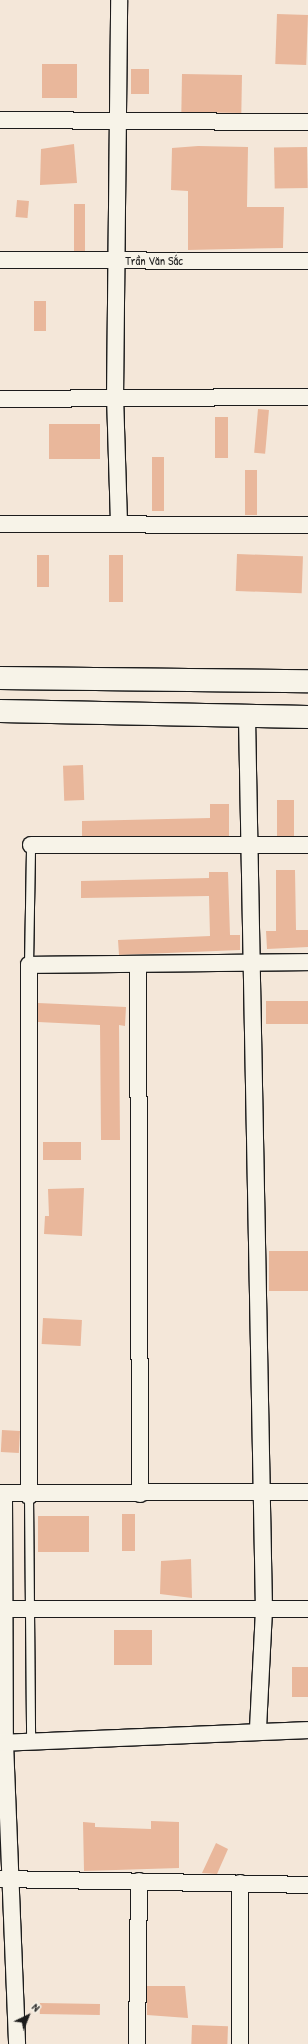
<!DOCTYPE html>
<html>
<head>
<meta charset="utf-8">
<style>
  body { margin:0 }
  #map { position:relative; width:308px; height:2044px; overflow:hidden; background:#f4e7d9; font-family:"Patrick Hand",sans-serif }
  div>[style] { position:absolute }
  .building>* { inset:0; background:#e9b79b; transform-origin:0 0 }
  .roads { filter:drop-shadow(1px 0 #1c1c1c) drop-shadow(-1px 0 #1c1c1c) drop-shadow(0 1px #1c1c1c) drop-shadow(0 -1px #1c1c1c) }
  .lane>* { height:8px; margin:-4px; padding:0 4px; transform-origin:4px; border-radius:4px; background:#f7f3e8 }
  .street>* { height:16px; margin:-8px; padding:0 8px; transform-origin:8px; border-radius:8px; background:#f7f3e8 }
  .secondary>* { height:22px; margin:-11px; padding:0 11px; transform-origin:11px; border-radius:11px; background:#f7f3e8 }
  span { translate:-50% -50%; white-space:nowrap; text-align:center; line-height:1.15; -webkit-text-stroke:3.5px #f7f3e8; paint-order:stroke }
  .street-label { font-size:12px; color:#1c1c1c }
  .north { position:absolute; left:8px; top:1996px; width:40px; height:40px; -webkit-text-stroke:3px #f7f3e8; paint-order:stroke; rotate:43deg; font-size:11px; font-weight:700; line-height:16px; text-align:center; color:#1c1c1c }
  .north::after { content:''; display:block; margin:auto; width:14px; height:18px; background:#1c1c1c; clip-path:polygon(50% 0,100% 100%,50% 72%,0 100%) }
</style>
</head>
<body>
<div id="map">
  <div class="building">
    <i style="left:277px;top:14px;width:31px;height:50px;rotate:2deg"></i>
    <i style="left:42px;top:64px;width:35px;height:34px"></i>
    <i style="left:131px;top:69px;width:18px;height:25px"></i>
    <i style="left:182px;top:74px;width:60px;height:38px;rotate:1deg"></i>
    <i style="clip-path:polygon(74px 144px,77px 183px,40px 185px,41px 149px)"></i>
    <i style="clip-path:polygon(198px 146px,248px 147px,247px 207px,284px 207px,283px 248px,188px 250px,188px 191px,171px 190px,172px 148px)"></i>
    <i style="left:307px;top:147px;width:41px;height:33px;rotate:89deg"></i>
    <i style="left:17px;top:200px;width:12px;height:17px;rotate:5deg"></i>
    <i style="left:74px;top:204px;width:11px;height:47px"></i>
    <i style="left:34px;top:301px;width:12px;height:30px"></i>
    <i style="left:258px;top:409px;width:11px;height:44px;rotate:5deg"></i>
    <i style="left:215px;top:417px;width:13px;height:41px"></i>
    <i style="left:49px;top:424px;width:51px;height:35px"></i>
    <i style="left:152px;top:457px;width:12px;height:54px"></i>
    <i style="left:245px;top:470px;width:12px;height:45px"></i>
    <i style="left:237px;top:554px;width:66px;height:37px;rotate:2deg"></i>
    <i style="left:37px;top:555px;width:12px;height:32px"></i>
    <i style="left:109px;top:555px;width:14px;height:47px"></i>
    <i style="left:83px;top:765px;width:35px;height:20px;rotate:88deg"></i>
    <i style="left:277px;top:800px;width:17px;height:36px"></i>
    <i style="clip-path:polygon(210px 804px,229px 804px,229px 836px,82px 836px,82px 821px,210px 818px)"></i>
    <i style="clip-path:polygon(276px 870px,295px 870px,296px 930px,308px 930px,308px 947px,267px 949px,266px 931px,276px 931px)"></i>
    <i style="clip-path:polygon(209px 872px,228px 872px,230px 935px,240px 935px,240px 950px,119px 955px,118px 940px,210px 936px,209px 896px,81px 898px,81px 881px,209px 878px)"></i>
    <i style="left:266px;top:1001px;width:42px;height:23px"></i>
    <i style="clip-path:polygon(38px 1003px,126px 1007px,125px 1026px,119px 1025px,120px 1140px,101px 1140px,100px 1025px,38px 1022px)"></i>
    <i style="left:43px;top:1142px;width:38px;height:18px"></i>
    <i style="clip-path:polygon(84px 1188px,82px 1236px,44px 1234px,45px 1216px,49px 1216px,48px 1189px)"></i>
    <i style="left:269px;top:1251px;width:39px;height:40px"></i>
    <i style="left:43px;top:1318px;width:39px;height:26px;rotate:3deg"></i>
    <i style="left:2px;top:1430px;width:18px;height:22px;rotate:3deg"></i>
    <i style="left:122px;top:1514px;width:13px;height:37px"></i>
    <i style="left:38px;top:1516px;width:51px;height:36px"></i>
    <i style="clip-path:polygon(191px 1559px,192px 1598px,160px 1594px,161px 1561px)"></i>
    <i style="left:114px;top:1630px;width:38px;height:35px"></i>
    <i style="left:308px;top:1667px;width:30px;height:16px;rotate:90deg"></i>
    <i style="clip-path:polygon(151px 1821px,179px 1822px,179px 1868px,84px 1871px,83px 1822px,95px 1823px,95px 1827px,151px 1829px)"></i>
    <i style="clip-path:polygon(216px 1843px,228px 1849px,217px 1874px,202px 1873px)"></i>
    <i style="clip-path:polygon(147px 1986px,185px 1986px,188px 2018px,147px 2015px)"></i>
    <i style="left:40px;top:2003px;width:60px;height:11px;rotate:1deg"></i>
    <i style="left:192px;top:2025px;width:36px;height:19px;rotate:2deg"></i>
  </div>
  <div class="roads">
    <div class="lane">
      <i style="left:29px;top:965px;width:120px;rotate:-89deg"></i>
      <i style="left:29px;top:1496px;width:246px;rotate:89.5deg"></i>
    </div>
    <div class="street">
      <i style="left:0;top:120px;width:308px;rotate:0.4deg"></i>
      <i style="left:0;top:260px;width:308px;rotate:0.2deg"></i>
      <i style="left:0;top:399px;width:308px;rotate:-0.4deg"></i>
      <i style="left:119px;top:523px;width:124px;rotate:-91.8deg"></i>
      <i style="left:115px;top:399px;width:399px;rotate:-89.4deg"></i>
      <i style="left:0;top:524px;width:308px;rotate:0.2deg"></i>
      <i style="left:247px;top:717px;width:893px;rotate:88.91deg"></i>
      <i style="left:264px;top:1610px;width:120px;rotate:92.9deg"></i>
      <i style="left:31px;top:845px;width:277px"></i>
      <i style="left:138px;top:965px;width:529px;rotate:89.78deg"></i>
      <i style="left:0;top:1493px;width:308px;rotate:-0.2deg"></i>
      <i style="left:4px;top:1496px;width:247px;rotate:89.8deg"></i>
      <i style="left:5px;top:1743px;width:301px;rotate:87.7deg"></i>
      <i style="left:29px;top:1496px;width:531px;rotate:-90deg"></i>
      <i style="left:29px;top:965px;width:279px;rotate:-0.6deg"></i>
      <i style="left:0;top:1609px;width:308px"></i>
      <i style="left:0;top:1743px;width:308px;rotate:-2.4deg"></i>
      <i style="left:0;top:1879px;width:308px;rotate:1.1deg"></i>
      <i style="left:240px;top:1883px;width:161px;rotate:90deg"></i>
      <i style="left:137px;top:2044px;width:163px;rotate:-89.3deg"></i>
    </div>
    <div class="secondary">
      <i style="left:0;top:678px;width:308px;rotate:0.6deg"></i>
      <i style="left:0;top:711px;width:308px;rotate:1.1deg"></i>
    </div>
  </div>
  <div class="street-label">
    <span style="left:154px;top:261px">Trần Văn Sắc</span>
  </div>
  <div class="north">N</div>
</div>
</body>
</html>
